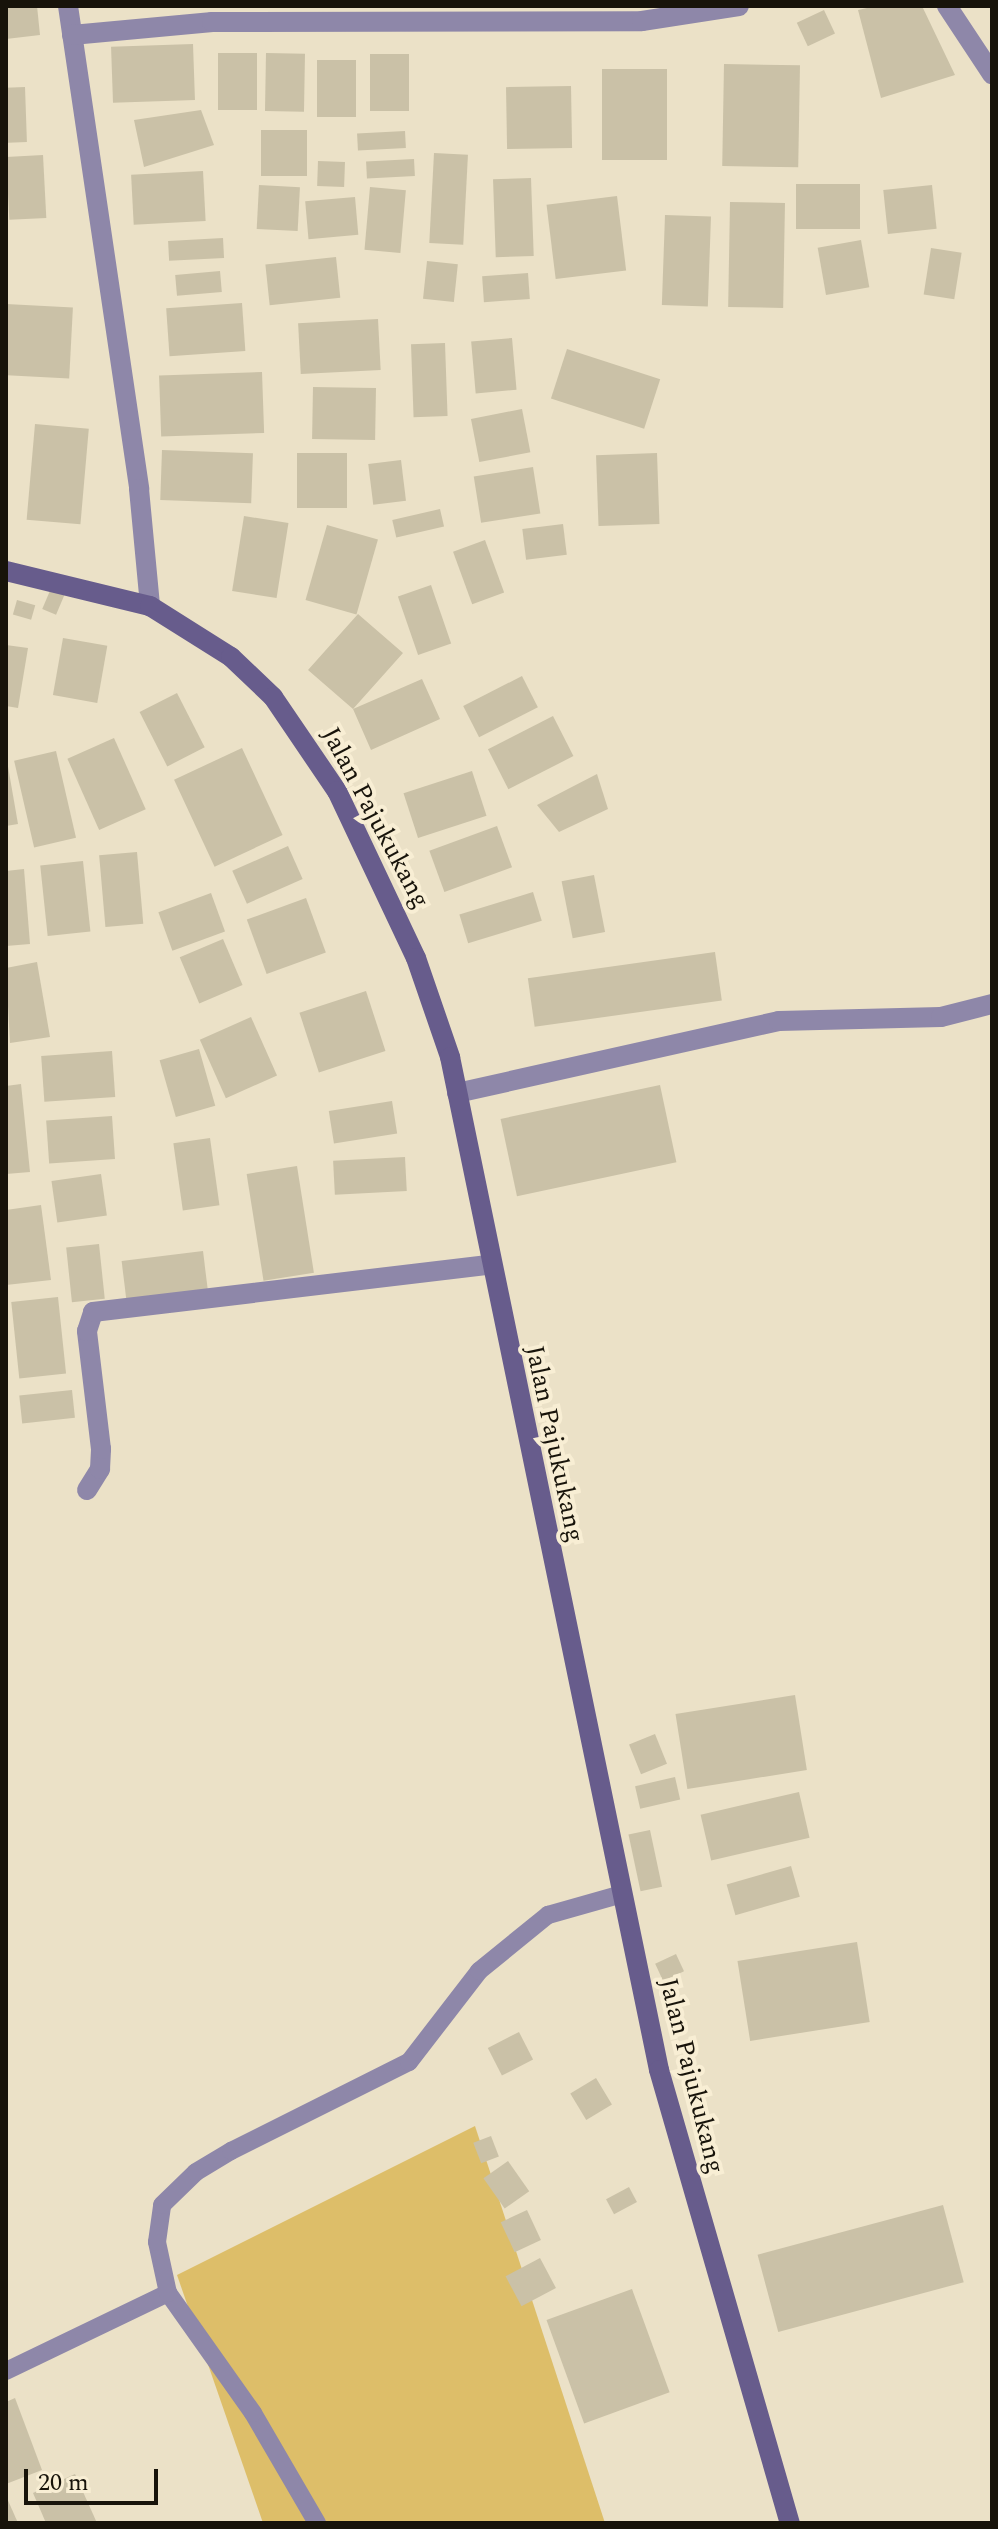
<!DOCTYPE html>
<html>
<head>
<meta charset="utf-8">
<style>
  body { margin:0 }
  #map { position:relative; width:998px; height:2529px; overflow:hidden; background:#ebe1c7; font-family:Spectral,serif }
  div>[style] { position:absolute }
  .green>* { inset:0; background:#ddbe69 }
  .building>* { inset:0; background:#cac1a7; transform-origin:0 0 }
  .lane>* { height:18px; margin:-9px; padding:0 9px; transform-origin:9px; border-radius:9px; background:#8e87a9 }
  .street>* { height:20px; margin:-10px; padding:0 10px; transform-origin:10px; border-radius:10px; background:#8e87a9 }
  .secondary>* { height:20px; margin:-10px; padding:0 10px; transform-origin:10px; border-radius:10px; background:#675c8c }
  span { translate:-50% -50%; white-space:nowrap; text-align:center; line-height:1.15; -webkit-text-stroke:8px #f8eed4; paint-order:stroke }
  .street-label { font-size:26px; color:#17130a }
  .frame { position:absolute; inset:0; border:8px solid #17130a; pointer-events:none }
  .scale { position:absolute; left:24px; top:2469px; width:134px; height:36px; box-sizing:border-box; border:4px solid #17130a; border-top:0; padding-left:10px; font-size:24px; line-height:28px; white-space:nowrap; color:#17130a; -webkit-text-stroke:6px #f8eed4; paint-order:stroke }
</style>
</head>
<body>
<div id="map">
  <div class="green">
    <i style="clip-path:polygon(475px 2126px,605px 2523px,263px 2523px,177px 2275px)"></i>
  </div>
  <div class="building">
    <i style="clip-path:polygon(6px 6px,37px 6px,40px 35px,6px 39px)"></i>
    <i style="clip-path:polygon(876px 6px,922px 6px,955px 75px,881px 98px,858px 10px)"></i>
    <i style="left:824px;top:10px;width:26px;height:30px;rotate:65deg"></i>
    <i style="left:193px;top:44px;width:56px;height:82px;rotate:88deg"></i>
    <i style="left:218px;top:53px;width:39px;height:57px"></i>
    <i style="left:266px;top:53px;width:39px;height:58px;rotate:1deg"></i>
    <i style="left:370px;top:54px;width:39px;height:57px"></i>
    <i style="left:317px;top:60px;width:39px;height:57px"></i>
    <i style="left:724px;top:64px;width:76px;height:102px;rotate:1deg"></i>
    <i style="left:602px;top:69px;width:65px;height:91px"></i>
    <i style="left:571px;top:86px;width:62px;height:65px;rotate:89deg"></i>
    <i style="left:25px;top:87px;width:55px;height:19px;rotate:88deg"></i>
    <i style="clip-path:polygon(201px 110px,214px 145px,144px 167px,134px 120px)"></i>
    <i style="left:261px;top:130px;width:46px;height:46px"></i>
    <i style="left:405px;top:131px;width:17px;height:48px;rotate:87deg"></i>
    <i style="left:434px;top:153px;width:34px;height:90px;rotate:3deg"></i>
    <i style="left:43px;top:155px;width:63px;height:37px;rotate:87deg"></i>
    <i style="left:414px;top:159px;width:17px;height:48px;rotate:87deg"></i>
    <i style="left:318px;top:161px;width:27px;height:25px;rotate:2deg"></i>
    <i style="left:203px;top:171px;width:50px;height:72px;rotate:87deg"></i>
    <i style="left:531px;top:178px;width:78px;height:38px;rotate:88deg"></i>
    <i style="left:796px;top:184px;width:64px;height:45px"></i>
    <i style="left:259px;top:185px;width:41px;height:44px;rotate:3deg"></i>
    <i style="left:932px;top:185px;width:44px;height:49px;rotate:84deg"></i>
    <i style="left:370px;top:187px;width:36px;height:63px;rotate:5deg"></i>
    <i style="left:617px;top:196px;width:75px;height:71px;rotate:83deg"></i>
    <i style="left:355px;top:197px;width:38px;height:50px;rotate:85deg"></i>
    <i style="left:730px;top:202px;width:55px;height:105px;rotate:1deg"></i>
    <i style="left:665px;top:215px;width:46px;height:90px;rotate:2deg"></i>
    <i style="left:223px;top:238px;width:20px;height:55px;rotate:87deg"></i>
    <i style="left:861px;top:240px;width:48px;height:44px;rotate:80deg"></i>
    <i style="left:931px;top:248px;width:31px;height:47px;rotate:9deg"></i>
    <i style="left:336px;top:257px;width:41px;height:71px;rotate:84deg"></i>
    <i style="left:427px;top:261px;width:31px;height:38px;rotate:6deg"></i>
    <i style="left:220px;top:271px;width:21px;height:45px;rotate:85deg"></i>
    <i style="left:528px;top:273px;width:26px;height:46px;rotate:86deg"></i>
    <i style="left:242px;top:303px;width:48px;height:76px;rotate:86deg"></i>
    <i style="left:6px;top:304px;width:67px;height:71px;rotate:3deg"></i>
    <i style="left:378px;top:319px;width:51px;height:80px;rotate:87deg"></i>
    <i style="left:512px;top:338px;width:52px;height:41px;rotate:85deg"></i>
    <i style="left:445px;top:343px;width:73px;height:34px;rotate:88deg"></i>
    <i style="left:567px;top:349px;width:98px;height:52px;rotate:18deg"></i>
    <i style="left:262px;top:372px;width:61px;height:103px;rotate:88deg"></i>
    <i style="left:313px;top:387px;width:63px;height:52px;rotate:1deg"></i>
    <i style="left:522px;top:409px;width:44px;height:52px;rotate:79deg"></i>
    <i style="left:35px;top:424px;width:54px;height:96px;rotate:5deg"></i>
    <i style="left:162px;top:450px;width:91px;height:50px;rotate:2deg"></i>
    <i style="left:297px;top:453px;width:50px;height:55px"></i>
    <i style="left:657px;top:453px;width:71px;height:61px;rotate:88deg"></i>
    <i style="left:401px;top:460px;width:41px;height:33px;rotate:83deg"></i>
    <i style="left:533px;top:467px;width:47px;height:60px;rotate:81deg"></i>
    <i style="left:440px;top:509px;width:18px;height:49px;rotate:77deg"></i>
    <i style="left:244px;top:516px;width:45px;height:76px;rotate:9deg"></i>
    <i style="left:563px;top:524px;width:31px;height:41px;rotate:83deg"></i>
    <i style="left:327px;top:525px;width:53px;height:78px;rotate:16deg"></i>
    <i style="left:485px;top:540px;width:56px;height:34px;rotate:70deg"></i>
    <i style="left:431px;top:585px;width:62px;height:35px;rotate:71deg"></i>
    <i style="left:52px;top:586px;width:15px;height:25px;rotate:23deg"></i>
    <i style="left:17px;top:600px;width:19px;height:15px;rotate:16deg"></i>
    <i style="clip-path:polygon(358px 614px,403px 653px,353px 709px,422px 679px,440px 719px,371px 750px,353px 709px,308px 670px)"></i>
    <i style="left:63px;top:638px;width:45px;height:58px;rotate:10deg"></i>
    <i style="clip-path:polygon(6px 645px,28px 648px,18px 708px,6px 706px)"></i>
    <i style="left:522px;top:676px;width:35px;height:66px;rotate:63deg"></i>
    <i style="left:177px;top:693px;width:61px;height:42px;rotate:63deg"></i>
    <i style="left:553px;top:716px;width:45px;height:73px;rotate:63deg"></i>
    <i style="left:114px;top:738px;width:78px;height:51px;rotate:66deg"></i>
    <i style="left:242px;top:748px;width:96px;height:75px;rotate:65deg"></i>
    <i style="left:56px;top:751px;width:89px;height:43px;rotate:77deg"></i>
    <i style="clip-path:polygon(6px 755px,18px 824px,6px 826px)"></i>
    <i style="left:472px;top:771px;width:47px;height:72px;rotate:72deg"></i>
    <i style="clip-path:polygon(597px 774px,608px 809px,559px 832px,537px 805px)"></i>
    <i style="left:497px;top:826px;width:44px;height:72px;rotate:70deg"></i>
    <i style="left:288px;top:846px;width:36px;height:61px;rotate:66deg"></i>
    <i style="left:137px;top:852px;width:72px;height:38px;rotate:85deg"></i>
    <i style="left:83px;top:861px;width:71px;height:43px;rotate:84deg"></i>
    <i style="clip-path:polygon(24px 869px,30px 944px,6px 946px,6px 871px)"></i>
    <i style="left:594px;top:875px;width:58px;height:33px;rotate:79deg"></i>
    <i style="left:533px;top:892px;width:30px;height:77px;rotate:73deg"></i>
    <i style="left:211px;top:893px;width:41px;height:56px;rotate:70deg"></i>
    <i style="left:306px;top:898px;width:58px;height:63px;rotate:70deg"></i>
    <i style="left:223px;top:939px;width:50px;height:47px;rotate:67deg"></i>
    <i style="left:715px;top:952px;width:49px;height:189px;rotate:82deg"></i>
    <i style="clip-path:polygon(37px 962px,50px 1037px,10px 1043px,6px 968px)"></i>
    <i style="left:366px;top:991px;width:63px;height:70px;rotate:72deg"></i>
    <i style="left:251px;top:1017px;width:64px;height:56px;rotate:66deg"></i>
    <i style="left:199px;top:1049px;width:59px;height:41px;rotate:74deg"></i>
    <i style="left:112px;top:1051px;width:46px;height:71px;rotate:86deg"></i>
    <i style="clip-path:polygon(21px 1084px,30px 1172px,6px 1174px,6px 1086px)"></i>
    <i style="left:660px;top:1085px;width:79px;height:163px;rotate:78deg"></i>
    <i style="left:392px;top:1101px;width:33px;height:64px;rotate:81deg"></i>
    <i style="left:112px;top:1116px;width:43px;height:66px;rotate:86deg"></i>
    <i style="left:210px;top:1138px;width:68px;height:37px;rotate:82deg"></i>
    <i style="left:405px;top:1157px;width:34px;height:72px;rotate:87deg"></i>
    <i style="left:297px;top:1166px;width:108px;height:51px;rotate:81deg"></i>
    <i style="left:101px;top:1174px;width:42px;height:50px;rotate:82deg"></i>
    <i style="clip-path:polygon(41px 1205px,51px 1280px,6px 1285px,6px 1210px)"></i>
    <i style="left:99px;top:1244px;width:55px;height:33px;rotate:84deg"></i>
    <i style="left:203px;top:1251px;width:42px;height:82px;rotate:83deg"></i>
    <i style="left:58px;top:1297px;width:77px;height:47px;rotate:84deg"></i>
    <i style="left:72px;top:1390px;width:28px;height:53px;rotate:84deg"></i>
    <i style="left:795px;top:1695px;width:76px;height:121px;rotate:81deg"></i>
    <i style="left:655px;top:1734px;width:32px;height:28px;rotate:68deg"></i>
    <i style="left:675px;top:1777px;width:23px;height:41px;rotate:77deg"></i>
    <i style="left:799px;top:1792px;width:47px;height:101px;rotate:77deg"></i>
    <i style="left:650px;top:1830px;width:58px;height:22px;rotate:78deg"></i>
    <i style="left:791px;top:1866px;width:32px;height:67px;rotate:74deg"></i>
    <i style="left:857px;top:1942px;width:81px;height:121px;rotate:81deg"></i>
    <i style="left:676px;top:1954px;width:19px;height:23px;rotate:65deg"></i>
    <i style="left:519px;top:2032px;width:31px;height:35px;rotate:63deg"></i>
    <i style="left:596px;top:2078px;width:31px;height:30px;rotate:59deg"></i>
    <i style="left:491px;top:2136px;width:22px;height:19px;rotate:69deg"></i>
    <i style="left:508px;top:2161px;width:37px;height:30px;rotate:55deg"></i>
    <i style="left:629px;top:2187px;width:17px;height:26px;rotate:62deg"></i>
    <i style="left:943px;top:2205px;width:80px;height:192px;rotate:75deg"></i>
    <i style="left:527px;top:2210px;width:33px;height:29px;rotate:65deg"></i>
    <i style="left:540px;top:2258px;width:34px;height:39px;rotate:62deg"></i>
    <i style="left:632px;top:2289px;width:110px;height:91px;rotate:70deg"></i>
    <i style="clip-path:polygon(15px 2398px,42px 2470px,6px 2484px,6px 2402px)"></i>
    <i style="clip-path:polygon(75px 2474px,97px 2523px,46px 2523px,33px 2493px)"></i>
    <i style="clip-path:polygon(6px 2496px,18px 2523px,6px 2523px)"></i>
  </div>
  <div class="lane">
    <i style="left:6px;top:2371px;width:180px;rotate:-25.7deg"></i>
    <i style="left:317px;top:2523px;width:127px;rotate:-120.2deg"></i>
    <i style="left:253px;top:2413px;width:147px;rotate:-125.3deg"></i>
    <i style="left:168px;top:2293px;width:52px;rotate:-102.2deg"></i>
    <i style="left:157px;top:2242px;width:37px;rotate:-82deg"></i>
    <i style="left:162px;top:2205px;width:47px;rotate:-44.1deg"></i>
    <i style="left:196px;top:2172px;width:41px;rotate:-31deg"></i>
    <i style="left:231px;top:2151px;width:199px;rotate:-26.6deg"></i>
    <i style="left:409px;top:2062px;width:115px;rotate:-52.4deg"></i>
    <i style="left:479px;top:1971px;width:89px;rotate:-39.1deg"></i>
    <i style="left:548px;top:1915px;width:77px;rotate:-15.8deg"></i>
  </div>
  <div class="street">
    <i style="left:68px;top:6px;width:488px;rotate:81.6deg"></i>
    <i style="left:139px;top:489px;width:118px;rotate:84.6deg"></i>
    <i style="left:947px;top:6px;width:82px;rotate:56.5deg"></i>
    <i style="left:72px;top:35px;width:141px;rotate:-5.3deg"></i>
    <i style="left:212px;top:22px;width:430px;rotate:-0.1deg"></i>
    <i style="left:642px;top:21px;width:98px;rotate:-8.8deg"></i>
    <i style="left:457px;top:1093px;width:330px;rotate:-12.6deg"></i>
    <i style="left:779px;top:1021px;width:162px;rotate:-1.4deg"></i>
    <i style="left:941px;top:1017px;width:53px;rotate:-14.3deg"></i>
    <i style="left:87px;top:1490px;width:25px;rotate:-58deg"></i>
    <i style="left:100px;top:1469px;width:20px;rotate:-87deg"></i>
    <i style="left:101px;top:1449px;width:119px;rotate:-96.8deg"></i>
    <i style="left:87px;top:1331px;width:20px;rotate:-72deg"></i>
    <i style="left:93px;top:1312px;width:400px;rotate:-6.8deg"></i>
  </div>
  <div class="secondary">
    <i style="left:6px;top:571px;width:148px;rotate:13.7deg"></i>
    <i style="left:150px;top:606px;width:96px;rotate:32.2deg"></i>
    <i style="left:231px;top:657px;width:58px;rotate:43.6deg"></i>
    <i style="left:273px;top:697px;width:114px;rotate:55.8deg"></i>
    <i style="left:337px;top:791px;width:185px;rotate:64.7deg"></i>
    <i style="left:416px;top:958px;width:105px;rotate:71deg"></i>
    <i style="left:450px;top:1057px;width:1034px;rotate:78.34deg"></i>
    <i style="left:659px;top:2070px;width:472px;rotate:73.9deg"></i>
  </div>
  <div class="street-label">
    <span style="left:375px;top:818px;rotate:62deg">Jalan Pajukukang</span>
    <span style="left:554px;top:1444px;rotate:78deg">Jalan Pajukukang</span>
    <span style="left:691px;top:2076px;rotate:76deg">Jalan Pajukukang</span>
  </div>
  <div class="frame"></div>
  <div class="scale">20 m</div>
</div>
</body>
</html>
